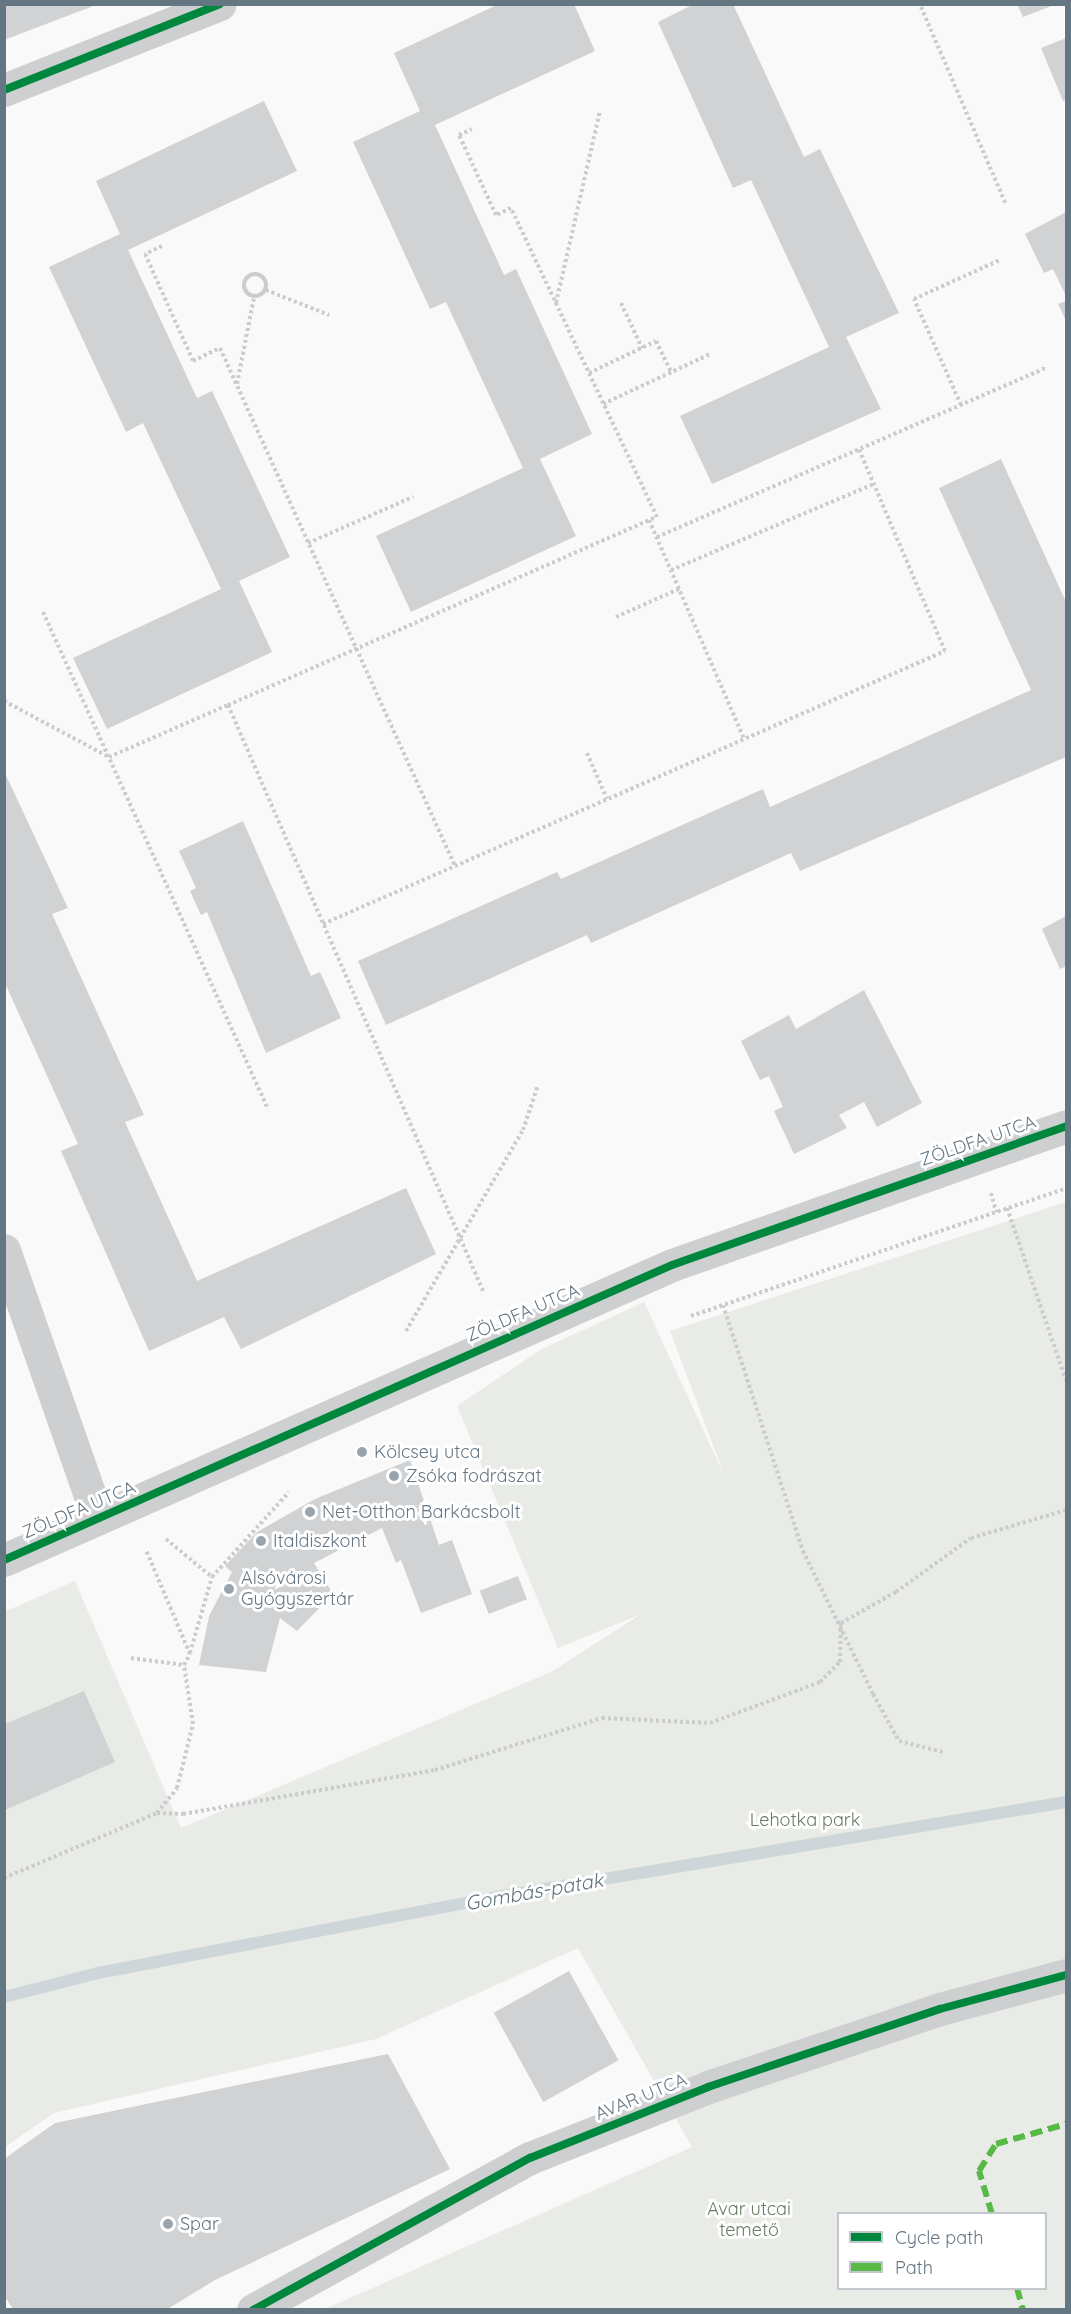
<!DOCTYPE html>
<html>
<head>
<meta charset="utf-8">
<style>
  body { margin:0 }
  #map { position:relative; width:1071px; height:2314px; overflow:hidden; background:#f9f9f9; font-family:Quicksand,sans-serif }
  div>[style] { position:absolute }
  .green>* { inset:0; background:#e8ebe6 }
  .stream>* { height:12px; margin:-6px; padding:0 6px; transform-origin:6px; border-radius:6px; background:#ced6d9 }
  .building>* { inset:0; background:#d0d2d3; transform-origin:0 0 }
  .path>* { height:4px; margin-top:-2px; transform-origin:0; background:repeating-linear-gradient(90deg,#cbcccd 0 3px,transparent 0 6px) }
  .path>.ring { margin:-2px; padding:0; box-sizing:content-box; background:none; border:4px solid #cbcccd; border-radius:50% }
  .street>* { height:33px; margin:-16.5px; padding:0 16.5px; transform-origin:16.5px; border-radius:16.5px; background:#cecfd0 }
  .quiet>* { height:6px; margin-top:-3px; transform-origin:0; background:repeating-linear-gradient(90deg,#58b947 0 12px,transparent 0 18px) }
  .cycleway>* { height:8px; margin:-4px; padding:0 4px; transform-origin:4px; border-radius:4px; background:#00873e }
  .dots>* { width:16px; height:16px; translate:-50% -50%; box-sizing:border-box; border:3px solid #fff; border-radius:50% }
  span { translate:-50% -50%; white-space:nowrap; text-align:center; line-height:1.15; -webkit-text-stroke:6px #fff; paint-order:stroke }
  .street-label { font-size:18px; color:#657683 }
  .poi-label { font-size:18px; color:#657683 }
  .left { translate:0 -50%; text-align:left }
  .park-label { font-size:18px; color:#687a64 }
  .water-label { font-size:20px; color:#60757c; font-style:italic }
  .frame { position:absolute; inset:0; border:6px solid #657683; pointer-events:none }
  .legend { position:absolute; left:837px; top:2212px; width:210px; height:78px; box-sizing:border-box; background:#fff; border:2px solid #c1c8cd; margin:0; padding:8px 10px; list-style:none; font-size:18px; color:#657683 }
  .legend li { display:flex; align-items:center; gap:12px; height:30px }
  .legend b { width:30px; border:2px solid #c1c8cd }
</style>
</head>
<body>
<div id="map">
  <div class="green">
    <i style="clip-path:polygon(evenodd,1066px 1202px,1066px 2309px,325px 2309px,692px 2147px,578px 1948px,376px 2039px,54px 2113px,5px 2147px,4px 1612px,75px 1581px,181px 1828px,551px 1672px,641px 1614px,558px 1648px,457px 1406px,540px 1350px,644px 1302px,725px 1477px,670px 1331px,1066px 1202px,838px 2214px,1046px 2214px,1046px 2288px,838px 2288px,838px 2214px)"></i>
  </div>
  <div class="stream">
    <i style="left:4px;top:1997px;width:97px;rotate:-14.3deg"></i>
    <i style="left:98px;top:1973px;width:405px;rotate:-10.8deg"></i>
    <i style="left:496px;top:1897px;width:578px;rotate:-9.46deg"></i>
  </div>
  <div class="building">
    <i style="clip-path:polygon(4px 4px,96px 4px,96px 5px,4px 40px)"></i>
    <i style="clip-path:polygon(499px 4px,574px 4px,595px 51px,435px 125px,504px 275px,516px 269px,592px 434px,540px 459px,576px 536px,411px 612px,376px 536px,523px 468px,446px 302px,430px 309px,353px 142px,420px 111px,394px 53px)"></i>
    <i style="clip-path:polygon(694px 4px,733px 4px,804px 157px,820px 149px,899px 313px,846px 337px,881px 409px,712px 484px,680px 416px,829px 347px,751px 180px,733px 188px,658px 22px)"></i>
    <i style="clip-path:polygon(1017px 4px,1054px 4px,1054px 5px,1023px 17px)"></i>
    <i style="clip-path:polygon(1066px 38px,1066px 100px,1063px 101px,1041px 48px)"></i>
    <i style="clip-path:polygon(264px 101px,297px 171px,128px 250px,197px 398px,212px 391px,290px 557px,239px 581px,272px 652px,107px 729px,73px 658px,221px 589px,143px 423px,126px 432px,49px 267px,120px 234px,96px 181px)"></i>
    <i style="clip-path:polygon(1066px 212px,1066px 296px,1053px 269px,1044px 273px,1025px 234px)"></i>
    <i style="clip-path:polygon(1066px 301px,1066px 321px,1058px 304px)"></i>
    <i style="clip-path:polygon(1001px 459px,1066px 602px,1066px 757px,800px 871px,791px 853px,591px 943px,587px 935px,386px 1025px,358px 961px,557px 872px,561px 879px,763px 789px,770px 807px,1031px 690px,939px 488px)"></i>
    <i style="clip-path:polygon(4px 771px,68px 908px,52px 914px,144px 1115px,125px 1122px,197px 1281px,406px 1188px,436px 1254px,241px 1349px,224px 1317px,149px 1351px,61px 1151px,78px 1144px,4px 981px)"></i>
    <i style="clip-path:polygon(243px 821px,311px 976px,320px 972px,341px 1018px,266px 1053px,207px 912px,201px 915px,190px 891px,196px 888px,179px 851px)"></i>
    <i style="clip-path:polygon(1066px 916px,1066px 966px,1060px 969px,1042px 929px)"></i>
    <i style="clip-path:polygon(864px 990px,922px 1103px,877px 1127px,864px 1102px,839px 1115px,847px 1128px,794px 1154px,774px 1111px,783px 1107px,769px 1076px,760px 1080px,741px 1041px,789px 1015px,796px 1029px)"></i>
    <i style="clip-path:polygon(410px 1460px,439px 1545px,452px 1540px,472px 1594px,421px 1613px,401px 1560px,396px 1563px,382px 1528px,314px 1563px,333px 1594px,297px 1631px,280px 1618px,266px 1672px,199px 1665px,209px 1616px,232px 1572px,225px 1566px,257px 1532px,315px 1499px)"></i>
    <i style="left:518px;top:1576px;width:25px;height:41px;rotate:69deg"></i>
    <i style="clip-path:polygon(84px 1691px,115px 1762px,5px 1810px,5px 1724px)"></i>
    <i style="left:569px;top:1971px;width:102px;height:86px;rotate:61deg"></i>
    <i style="clip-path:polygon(388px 2054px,450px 2169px,215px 2280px,166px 2310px,14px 2310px,4px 2296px,4px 2159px,55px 2123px)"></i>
  </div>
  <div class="path">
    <i style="left:921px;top:7px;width:215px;rotate:66.7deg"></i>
    <i style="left:162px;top:246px;width:19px;rotate:155deg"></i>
    <i style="left:145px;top:254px;width:117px;rotate:65.8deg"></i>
    <i style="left:193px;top:361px;width:30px;rotate:-26deg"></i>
    <i style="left:220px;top:348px;width:569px;rotate:65.6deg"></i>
    <i class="ring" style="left:244px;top:274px;width:18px;height:18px"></i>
    <i style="left:266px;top:290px;width:68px;rotate:21.6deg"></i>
    <i style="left:556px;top:303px;width:197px;rotate:-77.1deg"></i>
    <i style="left:621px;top:303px;width:50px;rotate:65deg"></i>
    <i style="left:589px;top:373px;width:74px;rotate:-25.5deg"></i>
    <i style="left:656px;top:341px;width:34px;rotate:64deg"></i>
    <i style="left:237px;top:384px;width:89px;rotate:-78.9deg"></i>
    <i style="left:603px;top:404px;width:118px;rotate:-25deg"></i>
    <i style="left:961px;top:405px;width:116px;rotate:-113.9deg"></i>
    <i style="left:914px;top:299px;width:94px;rotate:-24.4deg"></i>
    <i style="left:649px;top:520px;width:239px;rotate:66.5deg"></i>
    <i style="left:657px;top:537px;width:424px;rotate:-23.5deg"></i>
    <i style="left:308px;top:543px;width:115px;rotate:-23.7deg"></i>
    <i style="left:671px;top:570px;width:220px;rotate:-23deg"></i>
    <i style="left:43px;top:612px;width:546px;rotate:65.64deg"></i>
    <i style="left:616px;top:617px;width:69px;rotate:-24deg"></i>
    <i style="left:4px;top:701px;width:119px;rotate:28.1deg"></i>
    <i style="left:109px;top:757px;width:130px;rotate:-23.6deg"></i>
    <i style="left:228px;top:705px;width:641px;rotate:66.47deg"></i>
    <i style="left:228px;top:705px;width:468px;rotate:-23.7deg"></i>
    <i style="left:657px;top:517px;width:342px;rotate:-115.3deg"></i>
    <i style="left:511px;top:208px;width:17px;rotate:155deg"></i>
    <i style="left:496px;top:215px;width:88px;rotate:-114.8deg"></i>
    <i style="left:459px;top:135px;width:14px;rotate:-25deg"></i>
    <i style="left:587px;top:753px;width:50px;rotate:66.5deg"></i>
    <i style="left:323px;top:924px;width:679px;rotate:-23.7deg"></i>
    <i style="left:945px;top:651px;width:220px;rotate:-113.1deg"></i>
    <i style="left:991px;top:1193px;width:20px;rotate:75deg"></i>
    <i style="left:1007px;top:1208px;width:182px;rotate:71.1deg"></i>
    <i style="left:723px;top:1305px;width:259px;rotate:72deg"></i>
    <i style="left:803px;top:1551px;width:159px;rotate:63.9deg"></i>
    <i style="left:873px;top:1694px;width:54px;rotate:61deg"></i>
    <i style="left:899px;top:1741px;width:45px;rotate:14deg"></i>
    <i style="left:691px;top:1316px;width:396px;rotate:-18.8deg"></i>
    <i style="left:406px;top:1331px;width:233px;rotate:-59.8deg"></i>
    <i style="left:523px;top:1130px;width:47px;rotate:-71.6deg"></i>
    <i style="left:166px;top:1539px;width:60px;rotate:39.6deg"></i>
    <i style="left:190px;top:1653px;width:79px;rotate:-73.9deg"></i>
    <i style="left:212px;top:1577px;width:115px;rotate:-47.8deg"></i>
    <i style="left:131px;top:1658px;width:53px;rotate:7.5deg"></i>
    <i style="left:157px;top:1813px;width:26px;rotate:2deg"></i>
    <i style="left:183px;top:1814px;width:256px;rotate:-9.9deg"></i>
    <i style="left:435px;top:1770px;width:175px;rotate:-17.3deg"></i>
    <i style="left:602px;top:1718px;width:108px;rotate:2.7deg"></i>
    <i style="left:710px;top:1723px;width:117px;rotate:-20.4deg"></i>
    <i style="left:820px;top:1682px;width:28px;rotate:-45deg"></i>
    <i style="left:840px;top:1662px;width:39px;rotate:-89deg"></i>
    <i style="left:841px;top:1623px;width:63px;rotate:-29.4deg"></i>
    <i style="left:896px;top:1592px;width:92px;rotate:-35.8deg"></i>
    <i style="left:971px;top:1538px;width:99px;rotate:-16.4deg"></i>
    <i style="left:4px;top:1878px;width:166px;rotate:-23deg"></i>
    <i style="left:157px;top:1813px;width:32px;rotate:-51deg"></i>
    <i style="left:177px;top:1788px;width:66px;rotate:-76deg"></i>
    <i style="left:193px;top:1724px;width:60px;rotate:-98.7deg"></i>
    <i style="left:184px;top:1665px;width:13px;rotate:-61deg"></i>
    <i style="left:190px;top:1654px;width:113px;rotate:-112.9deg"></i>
  </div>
  <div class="street">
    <i style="left:4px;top:90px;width:232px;rotate:-21.7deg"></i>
    <i style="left:4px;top:1250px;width:281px;rotate:70.7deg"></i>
    <i style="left:4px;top:1560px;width:730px;rotate:-23.83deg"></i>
    <i style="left:672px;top:1265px;width:418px;rotate:-19.4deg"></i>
    <i style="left:253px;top:2310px;width:316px;rotate:-28.8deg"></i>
    <i style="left:530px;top:2158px;width:192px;rotate:-21.7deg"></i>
    <i style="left:708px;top:2087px;width:245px;rotate:-18.6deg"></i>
    <i style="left:940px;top:2009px;width:131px;rotate:-15.1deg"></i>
  </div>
  <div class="quiet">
    <i style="left:992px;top:2214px;width:45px;rotate:-106.8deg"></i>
    <i style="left:979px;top:2171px;width:32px;rotate:-58deg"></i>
    <i style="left:996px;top:2144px;width:73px;rotate:-15.9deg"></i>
    <i style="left:1017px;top:2288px;width:23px;rotate:75deg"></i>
  </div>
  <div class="cycleway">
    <i style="left:4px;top:90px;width:232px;rotate:-21.7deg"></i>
    <i style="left:4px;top:1560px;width:730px;rotate:-23.83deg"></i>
    <i style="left:672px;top:1265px;width:418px;rotate:-19.4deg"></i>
    <i style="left:253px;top:2310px;width:316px;rotate:-28.8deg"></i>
    <i style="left:530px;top:2158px;width:192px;rotate:-21.7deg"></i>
    <i style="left:708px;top:2087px;width:245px;rotate:-18.6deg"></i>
    <i style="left:940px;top:2009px;width:131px;rotate:-15.1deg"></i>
  </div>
  <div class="dots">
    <i style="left:362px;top:1452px;background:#99a4ac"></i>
    <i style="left:394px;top:1476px;background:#99a4ac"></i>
    <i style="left:310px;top:1512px;background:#99a4ac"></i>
    <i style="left:261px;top:1541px;background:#99a4ac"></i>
    <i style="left:229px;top:1589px;background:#99a4ac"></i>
    <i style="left:168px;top:2224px;background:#99a4ac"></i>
  </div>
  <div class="street-label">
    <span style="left:978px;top:1141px;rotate:-19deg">ZÖLDFA UTCA</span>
    <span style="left:523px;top:1313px;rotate:-23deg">ZÖLDFA UTCA</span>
    <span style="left:79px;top:1510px;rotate:-23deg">ZÖLDFA UTCA</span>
    <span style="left:641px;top:2097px;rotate:-22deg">AVAR UTCA</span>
  </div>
  <div class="poi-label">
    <span class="left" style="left:374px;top:1452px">Kölcsey utca</span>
    <span class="left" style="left:406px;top:1476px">Zsóka fodrászat</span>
    <span class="left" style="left:322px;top:1512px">Net-Otthon Barkácsbolt</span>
    <span class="left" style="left:273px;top:1541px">Italdiszkont</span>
    <span class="left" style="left:241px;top:1589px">Alsóvárosi<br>Gyógyszertár</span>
    <span class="left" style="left:180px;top:2224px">Spar</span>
  </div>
  <div class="park-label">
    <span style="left:805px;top:1820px">Lehotka park</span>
    <span style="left:749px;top:2220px">Avar utcai<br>temető</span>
  </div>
  <div class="water-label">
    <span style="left:534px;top:1891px;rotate:-10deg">Gombás-patak</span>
  </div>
  <div class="frame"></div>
  <ul class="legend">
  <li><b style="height:8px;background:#00873e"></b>Cycle path</li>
  <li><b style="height:8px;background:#58b947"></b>Path</li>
  </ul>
</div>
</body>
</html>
